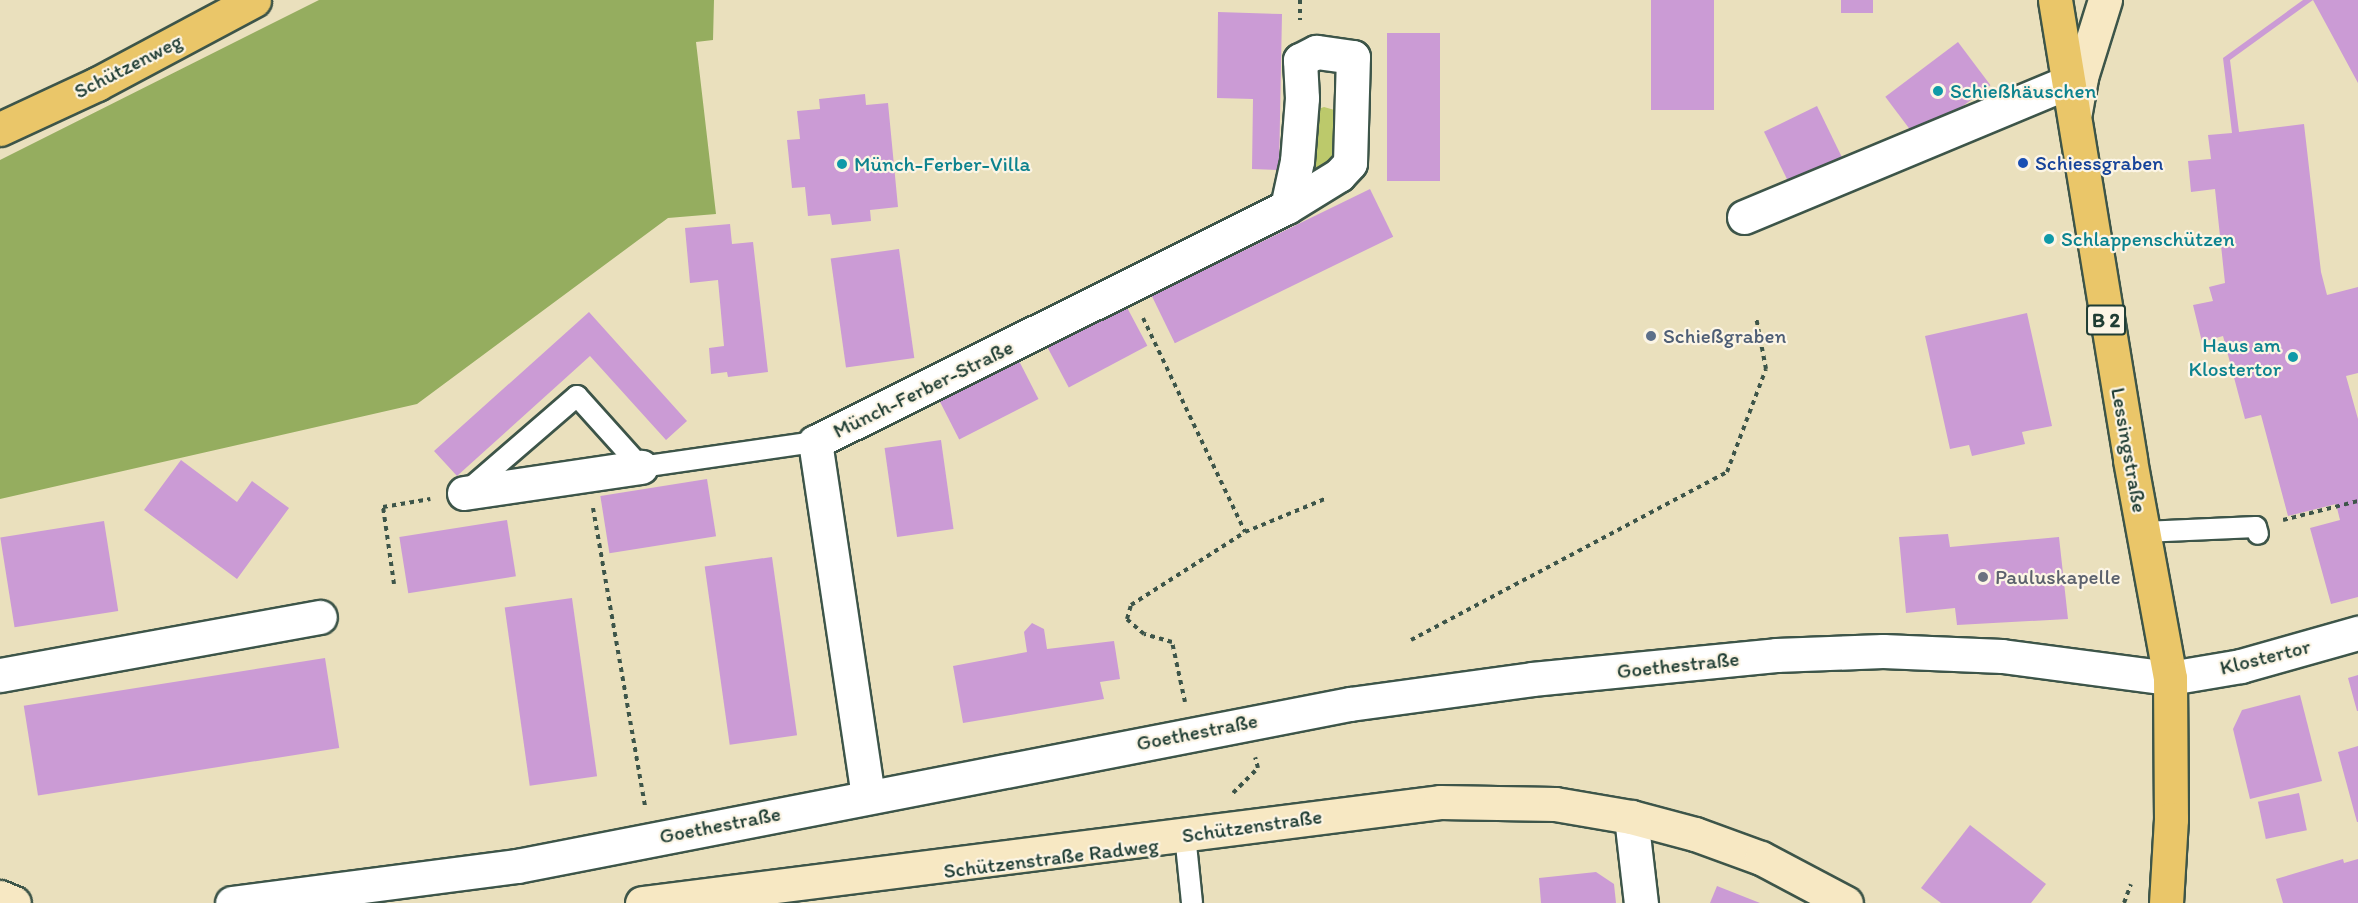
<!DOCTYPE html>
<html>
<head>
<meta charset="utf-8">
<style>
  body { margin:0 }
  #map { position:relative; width:2358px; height:903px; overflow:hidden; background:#eae0bd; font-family:Itim,sans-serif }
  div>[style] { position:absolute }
  .green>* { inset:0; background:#bcc96b }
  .forest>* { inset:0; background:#95ad5f }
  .building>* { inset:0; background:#cb9bd5; transform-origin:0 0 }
  .path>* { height:4px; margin-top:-2px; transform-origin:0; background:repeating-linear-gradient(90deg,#3d5549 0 4.5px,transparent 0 9px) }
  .roads { filter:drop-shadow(2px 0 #3d5549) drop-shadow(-2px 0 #3d5549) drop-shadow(0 2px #3d5549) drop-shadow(0 -2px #3d5549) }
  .lane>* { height:20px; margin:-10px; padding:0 10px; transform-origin:10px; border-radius:10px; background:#fff }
  .street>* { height:33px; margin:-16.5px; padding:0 16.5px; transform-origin:16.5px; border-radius:16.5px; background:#fff }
  .secondary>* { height:33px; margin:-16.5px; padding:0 16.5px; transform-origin:16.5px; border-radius:16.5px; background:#f7e8c3 }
  .primary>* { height:33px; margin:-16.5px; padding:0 16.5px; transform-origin:16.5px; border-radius:16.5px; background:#eac669 }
  .dots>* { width:16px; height:16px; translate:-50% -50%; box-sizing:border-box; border:3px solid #fcf5e5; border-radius:50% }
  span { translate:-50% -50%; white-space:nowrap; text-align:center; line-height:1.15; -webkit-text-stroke:4.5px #fcf5e5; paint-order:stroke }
  .shield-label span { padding:2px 4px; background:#fcf5e5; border:2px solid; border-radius:4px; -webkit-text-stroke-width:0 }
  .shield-label { font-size:20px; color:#1f3d34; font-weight:700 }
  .street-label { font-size:21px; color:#1f3d34 }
  .culture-label { font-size:21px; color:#0d838f }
  .left { translate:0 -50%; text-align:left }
  .right { translate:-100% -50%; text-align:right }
  .transit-label { font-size:21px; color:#164399 }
  .service-label { font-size:21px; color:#4e5e75 }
  .worship-label { font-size:21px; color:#5b616d }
</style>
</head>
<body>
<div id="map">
  <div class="green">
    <i style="clip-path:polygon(1324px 107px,1338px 111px,1338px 155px,1321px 169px,1308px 169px,1313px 111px)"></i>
  </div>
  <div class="forest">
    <i style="clip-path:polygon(319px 0,714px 0,713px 40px,696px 42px,716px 214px,668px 218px,417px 404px,0 499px,0 160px)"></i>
  </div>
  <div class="building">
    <i style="left:1651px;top:0;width:63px;height:110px"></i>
    <i style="left:1841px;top:0;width:32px;height:13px"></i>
    <i style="clip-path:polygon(2303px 0,2358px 0,2358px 83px,2313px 0,2230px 60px,2239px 132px,2304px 124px,2321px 272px,2327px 295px,2358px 287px,2358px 373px,2346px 376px,2358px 419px,2358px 597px,2331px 604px,2310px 528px,2340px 520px,2336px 504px,2288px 516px,2261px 415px,2245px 419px,2223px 336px,2202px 342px,2193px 305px,2213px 301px,2209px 287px,2225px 283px,2215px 189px,2191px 192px,2188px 161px,2211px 159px,2208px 135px,2232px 133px,2223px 58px)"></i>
    <i style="clip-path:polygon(1218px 12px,1282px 14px,1279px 170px,1252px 169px,1253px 99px,1217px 98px)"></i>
    <i style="left:1387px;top:33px;width:53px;height:148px"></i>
    <i style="left:1958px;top:42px;width:54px;height:91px;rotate:53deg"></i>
    <i style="clip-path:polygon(865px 94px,866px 105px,888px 103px,898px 207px,870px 210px,871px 221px,832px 225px,830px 214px,808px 216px,805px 187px,792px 188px,787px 140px,800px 139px,797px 111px,820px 109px,819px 99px)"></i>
    <i style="left:1817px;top:106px;width:58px;height:59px;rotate:64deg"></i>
    <i style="left:1370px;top:189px;width:53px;height:243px;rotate:64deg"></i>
    <i style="clip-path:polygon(730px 224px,732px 244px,753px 242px,768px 372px,728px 377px,727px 372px,711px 374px,709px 348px,724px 346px,718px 280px,690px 283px,685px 228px)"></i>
    <i style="left:899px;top:249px;width:110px;height:69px;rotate:82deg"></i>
    <i style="left:1122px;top:298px;width:54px;height:89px;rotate:62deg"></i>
    <i style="clip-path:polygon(589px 312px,687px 421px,666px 440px,590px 356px,457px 476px,434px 451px)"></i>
    <i style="clip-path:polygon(2027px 313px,2052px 426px,2022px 432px,2025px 444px,1972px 456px,1969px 445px,1950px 449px,1925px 336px)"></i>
    <i style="left:1014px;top:351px;width:54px;height:89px;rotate:63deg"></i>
    <i style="left:941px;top:440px;width:90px;height:57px;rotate:82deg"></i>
    <i style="clip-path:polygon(181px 460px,237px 502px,252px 481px,289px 508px,237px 579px,144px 510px)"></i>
    <i style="left:707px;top:479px;width:58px;height:108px;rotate:81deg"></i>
    <i style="left:507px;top:520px;width:57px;height:109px;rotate:81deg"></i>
    <i style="left:104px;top:521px;width:91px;height:105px;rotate:81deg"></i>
    <i style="clip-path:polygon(1948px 534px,1950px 547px,2059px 537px,2068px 619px,1957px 625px,1955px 608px,1906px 613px,1899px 537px)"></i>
    <i style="left:772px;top:557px;width:180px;height:68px;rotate:82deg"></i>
    <i style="left:572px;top:598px;width:180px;height:68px;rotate:82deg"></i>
    <i style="clip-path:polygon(1032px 623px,1044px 629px,1047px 649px,1114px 641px,1120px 679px,1100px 682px,1104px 699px,963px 723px,953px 666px,1027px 652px,1024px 632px)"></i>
    <i style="left:325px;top:658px;width:91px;height:305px;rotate:81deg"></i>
    <i style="clip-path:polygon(2358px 675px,2358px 711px,2357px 711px,2348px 678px)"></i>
    <i style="clip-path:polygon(2300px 695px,2322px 781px,2250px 799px,2233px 729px,2242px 710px)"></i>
    <i style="clip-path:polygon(2358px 746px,2358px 822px,2357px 822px,2338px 752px)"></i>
    <i style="left:2299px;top:793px;width:38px;height:42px;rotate:78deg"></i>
    <i style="clip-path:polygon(1970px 825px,2046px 884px,2031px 903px,1941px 903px,1921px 888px)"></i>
    <i style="clip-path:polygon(2343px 859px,2344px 863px,2358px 859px,2358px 903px,2283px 903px,2276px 879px)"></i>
    <i style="clip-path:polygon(1596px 872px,1614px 884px,1616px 903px,1541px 903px,1539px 878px)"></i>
    <i style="clip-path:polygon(1717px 886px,1760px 903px,1710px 903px)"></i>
  </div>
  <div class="path">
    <i style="left:1300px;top:0;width:20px;rotate:90deg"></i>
    <i style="left:1143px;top:318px;width:237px;rotate:64.5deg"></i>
    <i style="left:1245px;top:532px;width:89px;rotate:-22.5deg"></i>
    <i style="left:593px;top:508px;width:302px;rotate:80.1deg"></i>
    <i style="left:2283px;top:520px;width:77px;rotate:-14.2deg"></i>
    <i style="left:394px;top:584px;width:78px;rotate:-98.1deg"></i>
    <i style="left:383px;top:507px;width:48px;rotate:-9.7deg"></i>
    <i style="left:1411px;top:640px;width:358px;rotate:-28deg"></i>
    <i style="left:1727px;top:472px;width:110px;rotate:-69.3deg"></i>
    <i style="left:1766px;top:369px;width:53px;rotate:-100.9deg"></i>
    <i style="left:1185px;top:702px;width:61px;rotate:-102.2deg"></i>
    <i style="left:1172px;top:642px;width:29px;rotate:-164deg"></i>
    <i style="left:1144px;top:634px;width:23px;rotate:-139deg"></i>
    <i style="left:1127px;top:619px;width:15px;rotate:-74deg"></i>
    <i style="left:1131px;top:605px;width:135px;rotate:-32.6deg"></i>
    <i style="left:1233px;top:793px;width:35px;rotate:-45deg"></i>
    <i style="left:1258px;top:768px;width:11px;rotate:-105deg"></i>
    <i style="left:2124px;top:903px;width:20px;rotate:-70deg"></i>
  </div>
  <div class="roads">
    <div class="lane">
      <i style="left:468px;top:490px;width:144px;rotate:-40.8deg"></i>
      <i style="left:577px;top:396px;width:96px;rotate:48deg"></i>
      <i style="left:641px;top:467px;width:176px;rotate:-8.2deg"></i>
      <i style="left:2143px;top:532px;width:113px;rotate:-2.5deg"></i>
      <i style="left:2256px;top:527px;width:7px;rotate:74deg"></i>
      <i style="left:1185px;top:835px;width:68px;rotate:84.1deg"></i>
    </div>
    <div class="street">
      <i style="left:1744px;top:217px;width:353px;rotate:-22.6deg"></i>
      <i style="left:464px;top:493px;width:179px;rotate:-8.4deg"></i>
      <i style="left:0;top:675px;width:325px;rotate:-10.3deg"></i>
      <i style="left:868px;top:796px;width:358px;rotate:-98.5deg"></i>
      <i style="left:815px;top:442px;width:527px;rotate:-26.47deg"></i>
      <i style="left:1287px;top:207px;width:61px;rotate:-31.6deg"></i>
      <i style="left:1339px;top:175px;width:16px;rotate:-47deg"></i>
      <i style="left:1350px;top:163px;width:106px;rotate:-88.4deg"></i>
      <i style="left:1353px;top:57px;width:37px;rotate:-172deg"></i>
      <i style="left:1316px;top:52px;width:18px;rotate:153deg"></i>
      <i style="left:1300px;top:60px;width:38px;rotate:87deg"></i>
      <i style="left:1302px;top:98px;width:63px;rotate:94.5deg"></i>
      <i style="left:1297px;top:161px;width:47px;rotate:102.3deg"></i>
      <i style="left:1631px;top:817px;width:87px;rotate:83.4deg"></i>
      <i style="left:232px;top:903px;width:287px;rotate:-7.4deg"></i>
      <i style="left:517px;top:866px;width:849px;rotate:-11.01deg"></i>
      <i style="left:1350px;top:704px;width:184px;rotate:-7.8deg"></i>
      <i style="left:1532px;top:679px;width:245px;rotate:-5.6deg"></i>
      <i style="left:1776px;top:655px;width:107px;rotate:-2.1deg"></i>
      <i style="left:1883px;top:651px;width:119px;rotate:2.4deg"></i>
      <i style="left:2002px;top:656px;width:169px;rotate:7.5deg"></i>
      <i style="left:2170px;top:678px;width:72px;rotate:-9.6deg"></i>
      <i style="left:2241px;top:666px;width:122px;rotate:-15.8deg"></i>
    </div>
    <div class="secondary">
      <i style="left:2075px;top:112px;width:36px;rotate:-80deg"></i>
      <i style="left:2081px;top:77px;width:81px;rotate:-72.7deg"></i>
      <i style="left:0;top:897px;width:15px;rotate:23deg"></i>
      <i style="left:642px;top:903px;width:804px;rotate:-7.21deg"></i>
      <i style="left:1440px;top:802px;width:115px;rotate:1deg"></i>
      <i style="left:1555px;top:804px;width:77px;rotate:9.7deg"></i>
      <i style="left:1631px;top:817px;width:66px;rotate:14.9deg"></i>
      <i style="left:1695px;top:834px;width:70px;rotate:20deg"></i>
      <i style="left:1761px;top:858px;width:96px;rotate:27.9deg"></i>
    </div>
    <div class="primary">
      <i style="left:2055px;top:0;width:466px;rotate:80.7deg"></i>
      <i style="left:2130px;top:460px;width:222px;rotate:79.6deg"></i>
      <i style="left:2170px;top:678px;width:141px;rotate:89.6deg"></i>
      <i style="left:2171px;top:819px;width:84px;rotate:93.4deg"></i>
      <i style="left:0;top:129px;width:107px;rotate:-24.9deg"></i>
      <i style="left:97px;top:84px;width:178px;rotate:-28.1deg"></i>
    </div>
  </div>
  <div class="dots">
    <i style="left:1938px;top:91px;background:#0f9aa8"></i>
    <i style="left:2023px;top:163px;background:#1a4fb4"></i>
    <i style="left:842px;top:164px;background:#0f9aa8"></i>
    <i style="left:2049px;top:239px;background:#0f9aa8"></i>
    <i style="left:1651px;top:336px;background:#5c6f8a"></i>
    <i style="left:2293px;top:357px;background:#0f9aa8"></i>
    <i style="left:1983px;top:577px;background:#6b7280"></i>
  </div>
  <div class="shield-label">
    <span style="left:2106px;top:320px">B 2</span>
  </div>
  <div class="street-label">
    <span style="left:128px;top:66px;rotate:-27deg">Schützenweg</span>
    <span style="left:923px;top:389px;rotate:-26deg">Münch-Ferber-Straße</span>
    <span style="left:2129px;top:450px;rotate:80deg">Lessingstraße</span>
    <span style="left:2265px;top:657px;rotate:-14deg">Klostertor</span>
    <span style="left:1678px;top:665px;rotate:-6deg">Goethestraße</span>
    <span style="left:1197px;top:732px;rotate:-11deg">Goethestraße</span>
    <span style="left:720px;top:825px;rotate:-11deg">Goethestraße</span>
    <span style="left:1252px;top:826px;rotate:-8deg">Schützenstraße</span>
    <span style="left:1051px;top:858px;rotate:-7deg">Schützenstraße Radweg</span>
  </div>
  <div class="culture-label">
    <span class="left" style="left:1950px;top:91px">Schießhäuschen</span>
    <span class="left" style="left:854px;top:164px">Münch-Ferber-Villa</span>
    <span class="left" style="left:2061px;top:239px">Schlappenschützen</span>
    <span class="right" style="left:2281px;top:357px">Haus am<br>Klostertor</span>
  </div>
  <div class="transit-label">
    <span class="left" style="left:2035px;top:163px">Schiessgraben</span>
  </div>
  <div class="service-label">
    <span class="left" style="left:1663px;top:336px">Schießgraben</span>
  </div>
  <div class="worship-label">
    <span class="left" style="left:1995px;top:577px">Pauluskapelle</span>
  </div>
</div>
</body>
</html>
